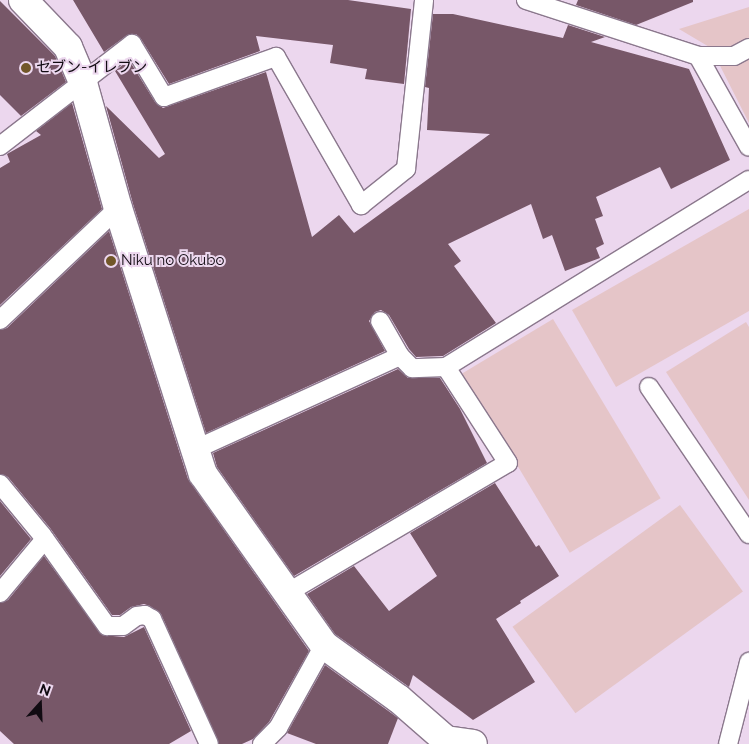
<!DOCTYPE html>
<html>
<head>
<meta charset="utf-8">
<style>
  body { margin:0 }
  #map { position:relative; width:749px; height:744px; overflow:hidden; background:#ecd7ee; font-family:Raleway,"Noto Sans JP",sans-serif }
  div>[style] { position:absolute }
  .green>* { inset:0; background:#e5c5c8; transform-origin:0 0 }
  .building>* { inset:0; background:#775768 }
  .roads { filter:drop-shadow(1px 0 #8b788d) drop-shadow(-1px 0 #8b788d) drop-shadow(0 1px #8b788d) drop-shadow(0 -1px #8b788d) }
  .lane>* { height:18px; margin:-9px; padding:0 9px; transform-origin:9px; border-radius:9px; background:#fff }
  .street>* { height:28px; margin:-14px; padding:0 14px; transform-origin:14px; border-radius:14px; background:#fff }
  .dots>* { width:14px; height:14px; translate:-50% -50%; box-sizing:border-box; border:2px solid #ecd7ee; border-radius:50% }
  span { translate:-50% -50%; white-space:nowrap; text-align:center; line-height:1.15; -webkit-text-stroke:4px #ecd7ee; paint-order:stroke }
  .poi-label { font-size:15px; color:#110b12 }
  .left { translate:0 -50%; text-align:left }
  .north { position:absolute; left:15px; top:679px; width:50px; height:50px; -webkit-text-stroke:4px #ecd7ee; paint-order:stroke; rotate:20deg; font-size:14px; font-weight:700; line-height:20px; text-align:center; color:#110b12 }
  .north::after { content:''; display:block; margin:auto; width:18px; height:22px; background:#110b12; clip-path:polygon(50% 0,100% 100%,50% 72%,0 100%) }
</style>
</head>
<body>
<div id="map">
  <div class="green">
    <i style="clip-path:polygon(749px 7px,749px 123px,711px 48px,679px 29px)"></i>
    <i style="clip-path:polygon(749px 209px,749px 311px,616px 387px,572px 310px)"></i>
    <i style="left:553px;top:319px;width:209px;height:106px;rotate:59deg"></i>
    <i style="clip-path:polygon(746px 322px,749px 327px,749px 500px,666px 372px)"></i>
    <i style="left:680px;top:505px;width:107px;height:207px;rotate:54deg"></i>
  </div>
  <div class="building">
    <i style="clip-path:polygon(73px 0,348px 0,411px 9px,404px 84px,365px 79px,367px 69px,330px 63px,333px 45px,256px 36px,260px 51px,169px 84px,141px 39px,136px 34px,126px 36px,104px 52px)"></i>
    <i style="clip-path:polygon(578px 0,693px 0,693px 2px,636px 25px,576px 5px)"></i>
    <i style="clip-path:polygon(0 1px,55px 56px,66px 82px,21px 116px,0 95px)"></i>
    <i style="clip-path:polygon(433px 14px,453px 14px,563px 38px,568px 25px,605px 37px,591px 42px,689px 69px,730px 160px,671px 189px,660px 167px,596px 197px,603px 216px,595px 219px,604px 244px,596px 248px,600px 258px,565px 271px,552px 235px,543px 239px,531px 204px,448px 244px,461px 261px,454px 266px,496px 323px,443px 356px,416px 357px,409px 349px,389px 315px,381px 310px,375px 312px,369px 321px,385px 351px,206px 433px,133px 204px,106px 106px,159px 158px,165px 154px,115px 71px,129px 60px,155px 102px,163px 108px,266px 72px,312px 237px,339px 215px,354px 233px,490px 134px,427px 130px,429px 88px,425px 87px)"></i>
    <i style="clip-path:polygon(72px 103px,102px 209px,0 305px,0 168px,10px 162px,7px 154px,41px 135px,36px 131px)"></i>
    <i style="clip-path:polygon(109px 231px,188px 479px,309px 651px,269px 722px,253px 739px,242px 744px,219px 744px,161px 614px,150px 606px,144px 604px,131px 607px,120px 615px,112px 615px,50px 528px,8px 477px,0 474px,0 330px,7px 328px)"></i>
    <i style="clip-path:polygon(398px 369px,408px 378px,440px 378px,460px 409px,487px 463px,294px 576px,217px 467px,213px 453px)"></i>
    <i style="clip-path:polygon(495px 483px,536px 547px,539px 545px,559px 576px,520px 601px,521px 603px,496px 619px,535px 682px,473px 720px,413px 675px,409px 687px,335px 634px,307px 594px,354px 566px,389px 611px,437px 576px,410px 533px)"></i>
    <i style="clip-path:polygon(0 501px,31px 539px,0 576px)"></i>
    <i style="clip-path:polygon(44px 556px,102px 635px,124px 637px,144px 627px,191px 731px,169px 744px,14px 744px,0 731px,0 603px,8px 600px)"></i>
    <i style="clip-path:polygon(325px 665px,398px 718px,388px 744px,316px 744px,287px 733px)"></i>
  </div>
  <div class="roads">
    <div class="lane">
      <i style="left:526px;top:0;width:181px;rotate:18deg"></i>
      <i style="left:698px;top:56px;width:36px"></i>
      <i style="left:734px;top:56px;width:17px;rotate:-28deg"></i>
      <i style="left:698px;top:56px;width:104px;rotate:60.7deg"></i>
      <i style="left:0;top:146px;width:167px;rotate:-37.7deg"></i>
      <i style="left:132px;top:44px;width:62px;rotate:58.9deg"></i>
      <i style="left:164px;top:97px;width:119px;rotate:-19.7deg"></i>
      <i style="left:276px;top:57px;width:171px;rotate:60.1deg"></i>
      <i style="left:361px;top:205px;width:58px;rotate:-38.7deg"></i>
      <i style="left:406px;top:169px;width:170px;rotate:-83.9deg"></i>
      <i style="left:0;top:320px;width:163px;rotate:-43.5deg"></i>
      <i style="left:446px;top:367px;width:356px;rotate:-31.7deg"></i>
      <i style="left:649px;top:387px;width:178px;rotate:55.8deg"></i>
      <i style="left:196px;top:449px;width:224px;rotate:-24.5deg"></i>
      <i style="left:0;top:484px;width:66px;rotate:50.5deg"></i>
      <i style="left:42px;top:535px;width:112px;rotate:54.5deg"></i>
      <i style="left:107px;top:626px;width:16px"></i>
      <i style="left:123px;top:626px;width:17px;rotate:-36deg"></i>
      <i style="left:137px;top:616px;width:8px;rotate:-7deg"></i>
      <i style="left:145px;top:615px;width:8px;rotate:30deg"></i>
      <i style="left:152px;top:619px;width:137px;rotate:65.5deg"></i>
      <i style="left:0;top:593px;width:70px;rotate:-50.2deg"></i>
      <i style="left:287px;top:593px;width:256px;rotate:-30.5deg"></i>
      <i style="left:508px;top:463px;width:114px;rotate:-122.9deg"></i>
      <i style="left:446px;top:367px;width:34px;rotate:178deg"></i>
      <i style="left:412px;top:368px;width:17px;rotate:-135deg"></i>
      <i style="left:400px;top:356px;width:40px;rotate:-119.7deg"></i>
      <i style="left:262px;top:744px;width:23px;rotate:-45deg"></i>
      <i style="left:278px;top:728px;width:95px;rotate:-61deg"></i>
      <i style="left:728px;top:744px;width:85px;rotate:-75.6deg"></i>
    </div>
    <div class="street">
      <i style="left:23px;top:0;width:65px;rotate:46.2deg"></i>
      <i style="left:68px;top:47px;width:39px;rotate:67deg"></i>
      <i style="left:83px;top:83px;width:130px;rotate:74.4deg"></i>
      <i style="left:118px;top:208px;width:279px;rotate:72.3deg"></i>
      <i style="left:203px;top:474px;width:209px;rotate:54.7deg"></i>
      <i style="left:324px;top:645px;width:92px;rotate:35.8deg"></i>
      <i style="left:399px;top:699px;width:62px;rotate:41.1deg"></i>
      <i style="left:446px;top:740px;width:27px;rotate:8deg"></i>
    </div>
  </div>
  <div class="dots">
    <i style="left:26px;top:68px;background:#715729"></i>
    <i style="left:111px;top:261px;background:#715729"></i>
  </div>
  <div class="poi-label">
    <span class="left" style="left:36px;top:68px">セブン-イレブン</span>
    <span class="left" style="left:121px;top:261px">Niku no Ōkubo</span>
  </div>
  <div class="north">N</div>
</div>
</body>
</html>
